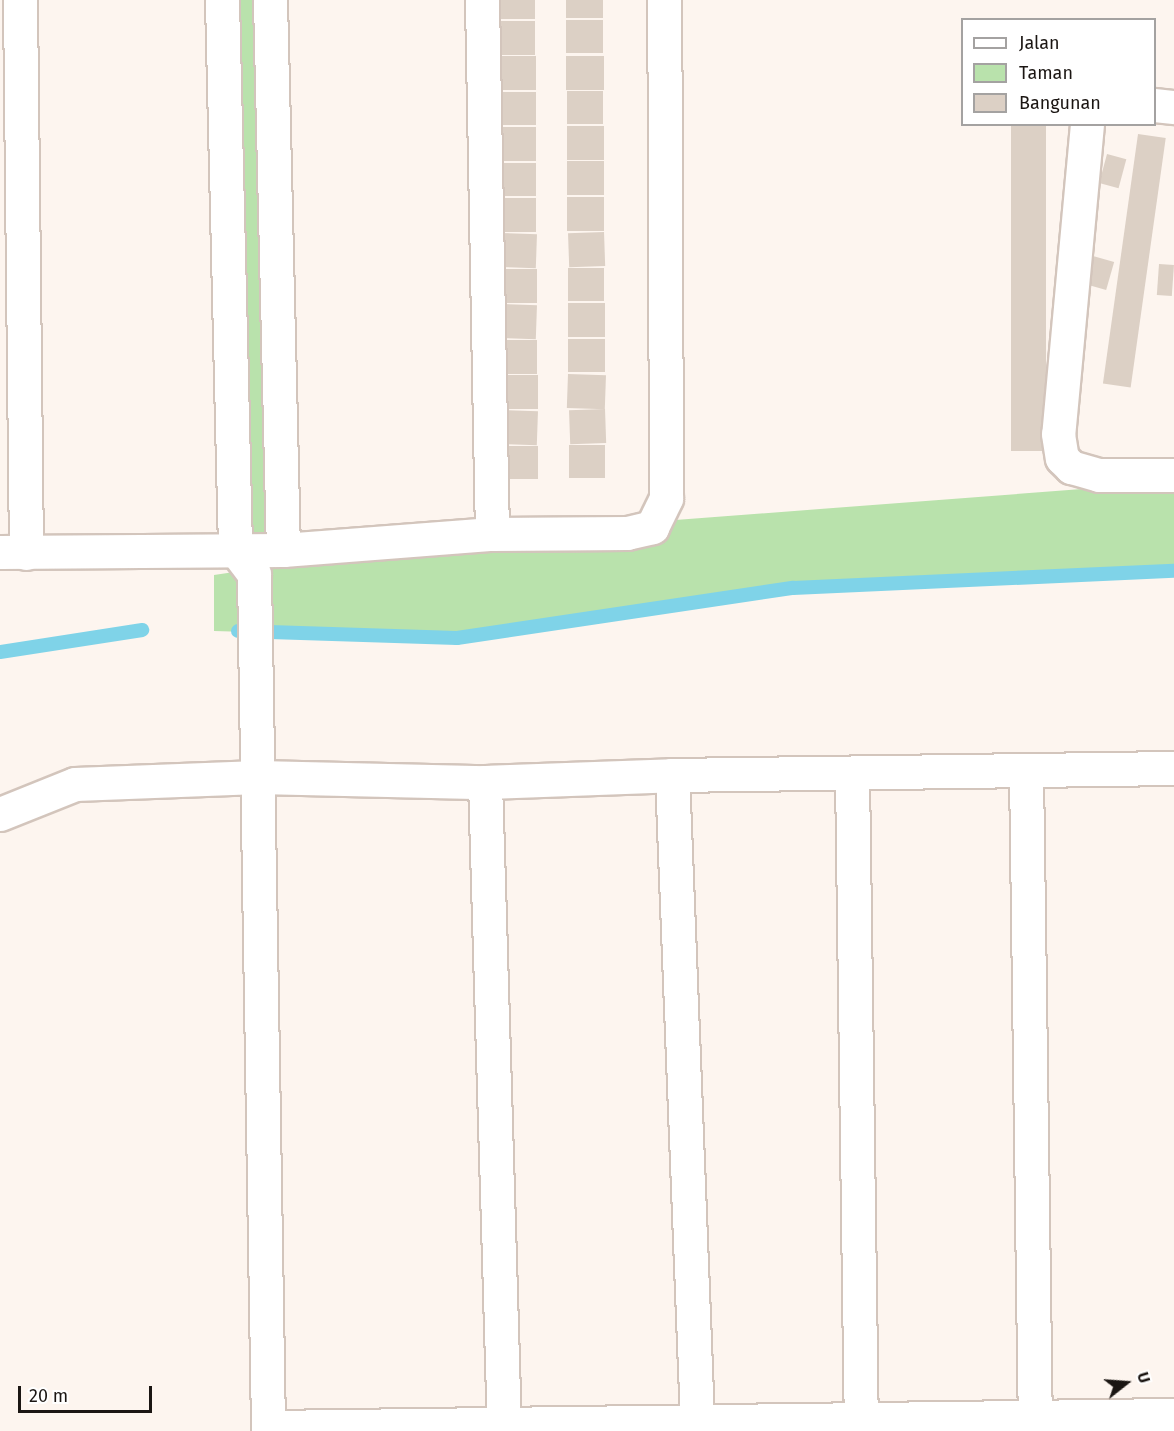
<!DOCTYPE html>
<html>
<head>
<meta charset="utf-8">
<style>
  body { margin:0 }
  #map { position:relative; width:1174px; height:1431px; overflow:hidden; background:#fdf5ef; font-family:"Fira Sans",sans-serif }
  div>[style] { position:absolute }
  .green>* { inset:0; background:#b9e2ac; transform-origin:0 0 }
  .stream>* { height:14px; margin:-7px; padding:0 7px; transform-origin:7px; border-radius:7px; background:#7fd3e8 }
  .building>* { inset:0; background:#dcd0c5; transform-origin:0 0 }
  .roads { filter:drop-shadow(2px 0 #d3c5bc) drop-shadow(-2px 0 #d3c5bc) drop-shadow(0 2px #d3c5bc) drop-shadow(0 -2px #d3c5bc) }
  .minor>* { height:33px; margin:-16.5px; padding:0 16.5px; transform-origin:16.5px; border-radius:16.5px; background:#fff }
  span { translate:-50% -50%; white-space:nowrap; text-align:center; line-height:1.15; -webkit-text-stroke:4.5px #fff; paint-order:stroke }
  .legend { position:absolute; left:961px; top:18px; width:195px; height:108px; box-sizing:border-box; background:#fff; border:2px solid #a4a2a1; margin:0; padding:8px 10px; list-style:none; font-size:18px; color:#1b1613 }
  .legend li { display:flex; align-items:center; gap:12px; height:30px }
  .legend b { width:30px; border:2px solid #a4a2a1 }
  .north { position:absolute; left:1096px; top:1353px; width:60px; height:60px; -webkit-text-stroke:4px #fff; paint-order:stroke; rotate:73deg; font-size:16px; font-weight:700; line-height:24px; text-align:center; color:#1b1613 }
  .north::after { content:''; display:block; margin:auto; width:21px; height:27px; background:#1b1613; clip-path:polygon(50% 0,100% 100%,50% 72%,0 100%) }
  .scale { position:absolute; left:18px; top:1386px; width:134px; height:27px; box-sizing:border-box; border:3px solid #1b1613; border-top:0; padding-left:8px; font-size:18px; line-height:21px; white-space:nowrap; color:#1b1613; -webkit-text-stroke:4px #fff; paint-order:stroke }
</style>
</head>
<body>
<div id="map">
  <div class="green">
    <i style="left:222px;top:0;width:48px;height:549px"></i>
    <i style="clip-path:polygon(1174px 482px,1174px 571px,793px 588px,457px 638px,214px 631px,214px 575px,492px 534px)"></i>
  </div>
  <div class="stream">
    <i style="left:238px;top:631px;width:219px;rotate:1.8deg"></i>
    <i style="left:457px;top:638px;width:340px;rotate:-8.5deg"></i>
    <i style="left:793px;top:588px;width:381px;rotate:-2.6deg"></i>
    <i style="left:0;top:652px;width:144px;rotate:-8.8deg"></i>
  </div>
  <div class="building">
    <i style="left:498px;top:0;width:37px;height:19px"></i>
    <i style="left:566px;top:0;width:37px;height:18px"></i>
    <i style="left:566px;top:20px;width:37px;height:33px"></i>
    <i style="left:498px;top:21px;width:37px;height:34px"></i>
    <i style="left:499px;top:56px;width:37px;height:34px"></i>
    <i style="left:566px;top:56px;width:38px;height:34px"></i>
    <i style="left:567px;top:91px;width:36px;height:33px"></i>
    <i style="left:499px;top:92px;width:37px;height:33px"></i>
    <i style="left:1011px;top:124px;width:35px;height:327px"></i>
    <i style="left:567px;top:126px;width:37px;height:34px"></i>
    <i style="left:499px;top:127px;width:37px;height:34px"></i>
    <i style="left:1138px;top:134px;width:28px;height:252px;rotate:8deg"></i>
    <i style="left:1107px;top:154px;width:20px;height:30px;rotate:15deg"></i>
    <i style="left:604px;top:161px;width:34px;height:37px;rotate:90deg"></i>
    <i style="left:499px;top:163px;width:37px;height:33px"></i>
    <i style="left:567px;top:197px;width:37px;height:34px"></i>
    <i style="left:499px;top:198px;width:37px;height:34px"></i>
    <i style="left:604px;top:232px;width:34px;height:36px;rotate:88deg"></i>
    <i style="left:500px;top:233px;width:37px;height:34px;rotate:2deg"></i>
    <i style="left:1093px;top:256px;width:22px;height:29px;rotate:16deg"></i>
    <i style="left:1159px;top:264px;width:15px;height:31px;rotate:4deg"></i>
    <i style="left:568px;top:268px;width:36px;height:33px"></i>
    <i style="left:500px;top:269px;width:37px;height:34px"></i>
    <i style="left:605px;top:303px;width:34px;height:37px;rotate:90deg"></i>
    <i style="left:500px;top:304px;width:37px;height:34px;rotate:2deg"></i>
    <i style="left:568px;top:339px;width:37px;height:33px"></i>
    <i style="left:500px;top:340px;width:37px;height:34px"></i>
    <i style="left:568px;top:374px;width:38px;height:34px;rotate:2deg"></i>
    <i style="left:501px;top:375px;width:37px;height:34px"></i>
    <i style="left:605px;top:409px;width:34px;height:36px;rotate:88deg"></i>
    <i style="left:501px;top:410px;width:37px;height:34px;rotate:2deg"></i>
    <i style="left:569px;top:445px;width:36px;height:33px"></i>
    <i style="left:501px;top:446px;width:37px;height:33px"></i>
  </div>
  <div class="roads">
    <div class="minor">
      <i style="left:20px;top:0;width:553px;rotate:89.38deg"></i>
      <i style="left:222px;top:0;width:549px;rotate:88.64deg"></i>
      <i style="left:235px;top:549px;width:31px;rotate:53deg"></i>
      <i style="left:254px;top:574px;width:857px;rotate:89.06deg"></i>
      <i style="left:270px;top:0;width:550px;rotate:88.65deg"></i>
      <i style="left:482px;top:0;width:534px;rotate:88.93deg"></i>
      <i style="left:1154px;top:105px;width:20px;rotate:6deg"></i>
      <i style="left:1087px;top:124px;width:311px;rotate:95.3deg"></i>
      <i style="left:1058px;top:434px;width:24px;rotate:81deg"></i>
      <i style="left:1062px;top:458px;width:13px;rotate:45deg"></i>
      <i style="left:1071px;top:467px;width:29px;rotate:16deg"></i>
      <i style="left:1099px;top:475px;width:75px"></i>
      <i style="left:0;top:552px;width:283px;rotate:-0.4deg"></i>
      <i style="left:283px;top:550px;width:210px;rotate:-4.4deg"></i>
      <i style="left:492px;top:534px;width:135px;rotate:-0.4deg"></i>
      <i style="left:627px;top:533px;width:26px;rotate:-13deg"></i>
      <i style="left:652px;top:527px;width:32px;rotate:-64deg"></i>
      <i style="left:666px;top:498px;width:498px;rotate:-90.2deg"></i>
      <i style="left:1026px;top:770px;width:661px;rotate:89.22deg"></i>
      <i style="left:852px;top:773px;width:658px;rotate:89.22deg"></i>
      <i style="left:672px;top:775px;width:502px;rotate:-0.8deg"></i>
      <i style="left:485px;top:782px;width:649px;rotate:88.32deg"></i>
      <i style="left:0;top:814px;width:81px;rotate:-21.8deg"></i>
      <i style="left:75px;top:784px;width:183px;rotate:-2.2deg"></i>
      <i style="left:258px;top:777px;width:227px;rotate:1.3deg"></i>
      <i style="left:485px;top:782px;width:187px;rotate:-2.1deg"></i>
      <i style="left:672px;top:775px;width:646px;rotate:87.78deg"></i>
      <i style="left:268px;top:1427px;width:906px;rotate:-0.76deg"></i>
    </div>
  </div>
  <ul class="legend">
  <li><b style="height:8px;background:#fff"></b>Jalan</li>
  <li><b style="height:16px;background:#b9e2ac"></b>Taman</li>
  <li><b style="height:16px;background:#dcd0c5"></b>Bangunan</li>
  </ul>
  <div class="north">U</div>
  <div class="scale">20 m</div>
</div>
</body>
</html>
